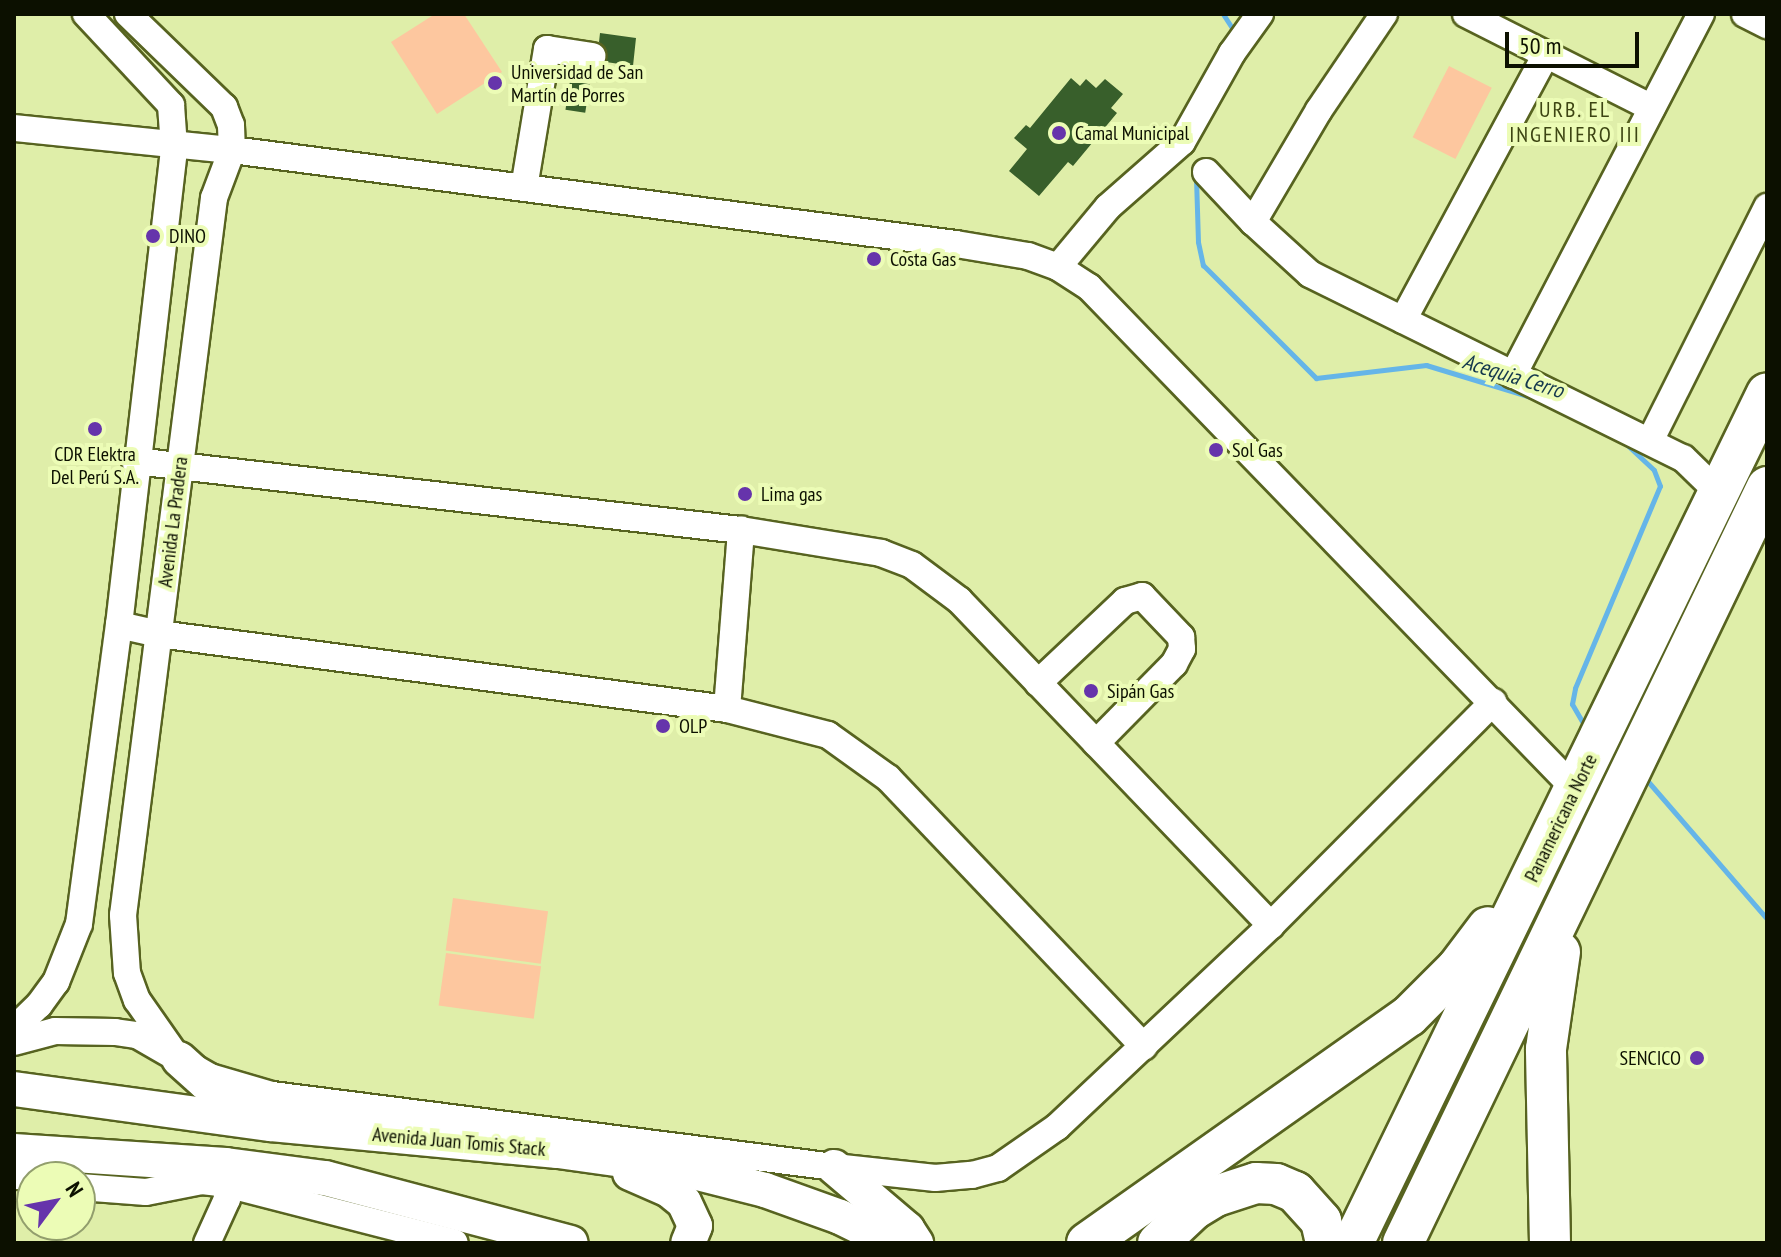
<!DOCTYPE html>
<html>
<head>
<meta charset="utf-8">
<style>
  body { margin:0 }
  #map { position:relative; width:1781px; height:1257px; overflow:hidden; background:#dfeea9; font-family:"PT Sans Narrow",sans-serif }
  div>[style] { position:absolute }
  .green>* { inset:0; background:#fdc79f; transform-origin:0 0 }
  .stream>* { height:5px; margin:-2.5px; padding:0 2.5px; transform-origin:2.5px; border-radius:2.5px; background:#65b5e8 }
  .building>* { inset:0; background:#385f2b; transform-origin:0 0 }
  .roads { filter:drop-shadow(2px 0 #576320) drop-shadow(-2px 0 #576320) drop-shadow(0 2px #576320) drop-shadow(0 -2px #576320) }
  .minor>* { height:26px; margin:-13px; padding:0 13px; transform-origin:13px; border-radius:13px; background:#fff }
  .major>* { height:34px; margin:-17px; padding:0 17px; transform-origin:17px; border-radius:17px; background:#fff }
  .highway>* { height:40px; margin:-20px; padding:0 20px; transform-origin:20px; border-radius:20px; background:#fff }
  .dots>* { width:22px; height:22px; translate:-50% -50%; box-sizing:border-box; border:4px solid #ecfcb6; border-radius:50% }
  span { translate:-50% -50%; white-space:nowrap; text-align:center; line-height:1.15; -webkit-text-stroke:8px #ecfcb6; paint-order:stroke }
  .poi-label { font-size:20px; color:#0c1000 }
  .left { translate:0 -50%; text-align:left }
  .right { translate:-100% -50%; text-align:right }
  .street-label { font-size:20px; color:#0c1000 }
  .neighbourhood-label { font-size:22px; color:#3d4513; letter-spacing:2px }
  .water-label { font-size:22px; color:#14384d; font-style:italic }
  .frame { position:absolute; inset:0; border:16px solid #0c1000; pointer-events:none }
  .north { position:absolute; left:16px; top:1161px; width:80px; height:80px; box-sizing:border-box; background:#ecfcb6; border:2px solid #929e6d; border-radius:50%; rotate:58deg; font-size:22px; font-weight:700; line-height:32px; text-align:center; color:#0c1000 }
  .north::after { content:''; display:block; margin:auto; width:28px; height:36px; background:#6634ab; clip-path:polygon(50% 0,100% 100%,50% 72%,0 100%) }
  .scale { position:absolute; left:1505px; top:32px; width:134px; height:36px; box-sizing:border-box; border:4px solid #0c1000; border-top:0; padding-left:10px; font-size:24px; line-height:28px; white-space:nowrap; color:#0c1000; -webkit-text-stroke:6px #ecfcb6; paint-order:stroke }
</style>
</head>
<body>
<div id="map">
  <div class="green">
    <i style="clip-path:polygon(435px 14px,464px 14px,502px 72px,437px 114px,391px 42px)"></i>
    <i style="left:1449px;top:66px;width:48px;height:80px;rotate:27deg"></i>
    <i style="left:453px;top:898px;width:96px;height:53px;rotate:8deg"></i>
    <i style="left:446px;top:953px;width:96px;height:53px;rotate:8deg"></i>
  </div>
  <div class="stream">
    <i style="left:1223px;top:14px;width:17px;rotate:57deg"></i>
    <i style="left:1196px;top:178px;width:64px;rotate:88.2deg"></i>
    <i style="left:1198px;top:242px;width:24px;rotate:78deg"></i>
    <i style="left:1203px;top:265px;width:160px;rotate:45deg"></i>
    <i style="left:1316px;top:378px;width:111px;rotate:-6.7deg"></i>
    <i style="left:1426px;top:365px;width:113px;rotate:17deg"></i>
    <i style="left:1583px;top:723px;width:22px;rotate:-120deg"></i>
    <i style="left:1572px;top:704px;width:16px;rotate:-79deg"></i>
    <i style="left:1575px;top:688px;width:219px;rotate:-67.2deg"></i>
    <i style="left:1660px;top:486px;width:17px;rotate:-111deg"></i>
    <i style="left:1654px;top:470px;width:41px;rotate:-137deg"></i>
    <i style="left:1645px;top:778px;width:186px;rotate:49.1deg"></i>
  </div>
  <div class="building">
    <i style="clip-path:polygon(600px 33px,636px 38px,633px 66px,606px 62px,607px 51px,599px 42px)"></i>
    <i style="clip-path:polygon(1071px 78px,1080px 86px,1086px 79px,1096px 88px,1105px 79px,1123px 94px,1111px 108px,1117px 113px,1073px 166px,1068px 162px,1039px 196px,1009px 171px,1027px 149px,1014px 138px,1026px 125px,1030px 128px)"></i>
    <i style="left:570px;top:81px;width:20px;height:29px;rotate:9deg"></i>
  </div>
  <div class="roads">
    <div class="minor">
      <i style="left:128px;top:14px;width:134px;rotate:44.1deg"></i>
      <i style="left:224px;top:107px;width:19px;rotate:69deg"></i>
      <i style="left:231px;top:125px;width:25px;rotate:88deg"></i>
      <i style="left:232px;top:150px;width:51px;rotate:110.6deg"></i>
      <i style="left:214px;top:198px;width:723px;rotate:97.23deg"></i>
      <i style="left:123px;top:915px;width:58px;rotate:86.1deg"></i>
      <i style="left:127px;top:973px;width:29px;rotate:70deg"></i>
      <i style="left:137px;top:1000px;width:61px;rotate:55deg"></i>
      <i style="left:1466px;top:14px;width:208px;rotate:26.8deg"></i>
      <i style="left:1745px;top:14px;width:25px;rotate:27deg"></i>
      <i style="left:14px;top:128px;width:219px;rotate:5.8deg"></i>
      <i style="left:232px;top:150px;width:730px;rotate:7.4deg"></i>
      <i style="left:956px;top:244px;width:73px;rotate:9.5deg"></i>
      <i style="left:1028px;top:256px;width:32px;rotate:20deg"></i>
      <i style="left:1058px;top:267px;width:78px;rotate:-50.2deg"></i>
      <i style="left:1108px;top:207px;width:98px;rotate:-41.3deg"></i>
      <i style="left:1182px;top:142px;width:102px;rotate:-60.7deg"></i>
      <i style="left:1232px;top:53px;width:48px;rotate:-54.3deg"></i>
      <i style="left:1206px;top:172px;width:69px;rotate:46.8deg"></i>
      <i style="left:1253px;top:222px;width:77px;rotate:42.4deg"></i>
      <i style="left:1310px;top:274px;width:416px;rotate:26.3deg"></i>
      <i style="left:1683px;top:458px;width:49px;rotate:44.2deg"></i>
      <i style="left:524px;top:188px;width:141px;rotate:-80.6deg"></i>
      <i style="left:547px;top:49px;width:46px;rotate:8.8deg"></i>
      <i style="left:1253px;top:222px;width:130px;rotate:-59.5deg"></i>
      <i style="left:1319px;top:110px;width:116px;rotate:-55.9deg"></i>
      <i style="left:1058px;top:267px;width:37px;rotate:33deg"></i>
      <i style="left:1089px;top:287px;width:699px;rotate:45.93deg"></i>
      <i style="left:1403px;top:320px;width:302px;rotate:-61.7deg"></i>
      <i style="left:1513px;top:375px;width:407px;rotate:-62.5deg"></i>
      <i style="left:1650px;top:441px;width:262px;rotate:-63.4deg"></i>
      <i style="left:135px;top:461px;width:610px;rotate:6.5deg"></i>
      <i style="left:741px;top:530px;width:142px;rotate:9.3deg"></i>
      <i style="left:881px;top:553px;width:33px;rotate:21deg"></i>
      <i style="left:912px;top:565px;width:59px;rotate:36.7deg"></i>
      <i style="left:959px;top:600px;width:451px;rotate:46.2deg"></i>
      <i style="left:119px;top:625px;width:41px;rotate:12.7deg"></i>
      <i style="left:159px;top:634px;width:573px;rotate:7.52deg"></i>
      <i style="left:727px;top:709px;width:104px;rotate:14.4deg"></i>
      <i style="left:828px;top:735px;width:74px;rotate:35.6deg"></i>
      <i style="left:888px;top:778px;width:371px;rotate:46.4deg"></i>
      <i style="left:1038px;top:683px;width:120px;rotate:-43.3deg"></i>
      <i style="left:1125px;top:601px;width:18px;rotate:-16deg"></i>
      <i style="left:1142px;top:596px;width:57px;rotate:46.4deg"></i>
      <i style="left:1181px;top:637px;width:12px;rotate:85deg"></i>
      <i style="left:1182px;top:649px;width:17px;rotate:118deg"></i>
      <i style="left:1174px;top:664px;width:111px;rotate:134.6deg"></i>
      <i style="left:727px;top:709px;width:180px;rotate:-85.5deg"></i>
      <i style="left:14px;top:1029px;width:35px;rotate:-44deg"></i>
      <i style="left:39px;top:1005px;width:29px;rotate:-54deg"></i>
      <i style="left:56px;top:982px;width:62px;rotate:-68.4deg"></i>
      <i style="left:79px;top:924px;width:302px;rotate:-82.4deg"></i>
      <i style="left:119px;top:625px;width:481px;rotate:-83.4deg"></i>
      <i style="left:174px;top:147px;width:42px;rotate:-94.1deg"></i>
      <i style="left:171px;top:105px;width:125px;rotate:-133deg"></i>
      <i style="left:14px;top:1042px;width:42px;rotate:-15deg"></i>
      <i style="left:55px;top:1031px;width:60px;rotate:1deg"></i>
      <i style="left:115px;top:1032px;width:22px;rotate:8deg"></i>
      <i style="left:137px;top:1035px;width:84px;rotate:29.9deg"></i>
      <i style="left:210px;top:1077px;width:65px;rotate:16.2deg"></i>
      <i style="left:272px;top:1095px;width:567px;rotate:7.3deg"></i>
      <i style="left:834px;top:1167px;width:102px;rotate:6.2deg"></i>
      <i style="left:935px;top:1178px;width:37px;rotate:-5deg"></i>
      <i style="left:972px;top:1175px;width:27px;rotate:-15deg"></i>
      <i style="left:998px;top:1168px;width:72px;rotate:-34.8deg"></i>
      <i style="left:1057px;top:1127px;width:294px;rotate:-43.3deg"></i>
      <i style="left:1271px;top:925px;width:315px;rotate:-45.1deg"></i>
      <i style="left:14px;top:1176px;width:39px;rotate:1deg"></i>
      <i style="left:80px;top:1187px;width:66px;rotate:4.3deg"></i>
      <i style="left:146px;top:1192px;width:57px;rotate:-11.1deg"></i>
      <i style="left:202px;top:1181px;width:24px;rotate:7deg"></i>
      <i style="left:226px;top:1184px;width:236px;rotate:14.4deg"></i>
      <i style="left:207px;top:1243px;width:48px;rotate:-65.6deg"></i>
      <i style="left:227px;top:1199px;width:31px;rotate:-92deg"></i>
    </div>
    <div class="major">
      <i style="left:179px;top:1059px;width:36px;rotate:42deg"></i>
      <i style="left:206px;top:1083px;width:61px;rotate:32.9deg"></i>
      <i style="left:14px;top:1089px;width:259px;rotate:7.8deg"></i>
      <i style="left:271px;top:1124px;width:288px;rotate:5.4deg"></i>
      <i style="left:558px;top:1151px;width:117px;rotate:7.9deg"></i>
      <i style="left:674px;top:1167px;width:94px;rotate:14.2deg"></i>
      <i style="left:765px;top:1190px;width:80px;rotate:19.8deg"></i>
      <i style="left:840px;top:1217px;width:59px;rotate:26.1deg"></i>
      <i style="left:14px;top:1151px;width:212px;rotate:3.8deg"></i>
      <i style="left:226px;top:1165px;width:100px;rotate:7.5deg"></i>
      <i style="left:325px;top:1178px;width:254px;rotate:14.8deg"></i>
      <i style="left:834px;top:1167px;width:96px;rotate:40.3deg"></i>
      <i style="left:907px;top:1229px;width:17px;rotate:57deg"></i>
      <i style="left:630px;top:1173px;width:43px;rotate:23.6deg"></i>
      <i style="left:669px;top:1190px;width:19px;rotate:39deg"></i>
      <i style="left:684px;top:1202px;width:26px;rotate:65deg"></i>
      <i style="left:695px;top:1226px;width:18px;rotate:112deg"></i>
    </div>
    <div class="highway">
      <i style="left:1087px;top:1243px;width:394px;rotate:-35.2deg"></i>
      <i style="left:1409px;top:1016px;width:68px;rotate:-45deg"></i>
      <i style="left:1457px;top:968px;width:51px;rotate:-52.9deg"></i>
      <i style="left:1158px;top:1243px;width:50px;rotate:-43.4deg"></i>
      <i style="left:1194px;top:1209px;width:26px;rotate:-31deg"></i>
      <i style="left:1216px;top:1196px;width:42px;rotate:-18deg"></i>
      <i style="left:1256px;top:1183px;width:20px;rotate:3deg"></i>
      <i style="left:1276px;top:1184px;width:21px;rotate:23deg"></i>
      <i style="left:1295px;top:1192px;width:39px;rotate:48deg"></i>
      <i style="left:1321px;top:1221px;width:23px;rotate:77deg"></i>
      <i style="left:1353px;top:1243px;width:945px;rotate:-64.03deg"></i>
      <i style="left:1403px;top:1243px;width:839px;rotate:-64.29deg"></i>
      <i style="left:1550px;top:1243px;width:194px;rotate:-91.2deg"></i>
      <i style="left:1546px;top:1049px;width:98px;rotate:-81.8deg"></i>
    </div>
  </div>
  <div class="dots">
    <i style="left:495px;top:83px;background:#6634ab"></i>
    <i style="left:1059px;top:133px;background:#6634ab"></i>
    <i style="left:153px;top:236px;background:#6634ab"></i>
    <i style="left:874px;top:259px;background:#6634ab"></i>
    <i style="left:95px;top:429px;background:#6634ab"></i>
    <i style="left:1216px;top:450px;background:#6634ab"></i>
    <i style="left:745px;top:494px;background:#6634ab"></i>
    <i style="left:1091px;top:691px;background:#6634ab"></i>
    <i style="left:663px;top:726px;background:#6634ab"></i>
    <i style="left:1697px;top:1058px;background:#6634ab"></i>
  </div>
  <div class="poi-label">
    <span class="left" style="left:511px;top:84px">Universidad de San<br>Martín de Porres</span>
    <span class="left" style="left:1075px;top:133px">Camal Municipal</span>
    <span class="left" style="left:169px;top:236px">DINO</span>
    <span class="left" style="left:890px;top:259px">Costa Gas</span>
    <span class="left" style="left:1232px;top:450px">Sol Gas</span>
    <span style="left:95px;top:466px">CDR Elektra<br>Del Perú S.A.</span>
    <span class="left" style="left:761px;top:494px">Lima gas</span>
    <span class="left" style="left:1107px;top:691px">Sipán Gas</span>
    <span class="left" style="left:679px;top:726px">OLP</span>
    <span class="right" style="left:1681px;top:1058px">SENCICO</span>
  </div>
  <div class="street-label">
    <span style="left:173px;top:522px;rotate:-83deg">Avenida La Pradera</span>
    <span style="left:1561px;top:818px;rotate:-64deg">Panamericana Norte</span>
    <span style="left:459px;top:1142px;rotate:5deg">Avenida Juan Tomis Stack</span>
  </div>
  <div class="neighbourhood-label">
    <span style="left:1575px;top:122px">URB. EL<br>INGENIERO III</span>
  </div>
  <div class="water-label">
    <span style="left:1513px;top:376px;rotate:17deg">Acequia Cerro</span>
  </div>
  <div class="frame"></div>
  <div class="north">N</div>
  <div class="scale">50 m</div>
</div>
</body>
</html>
